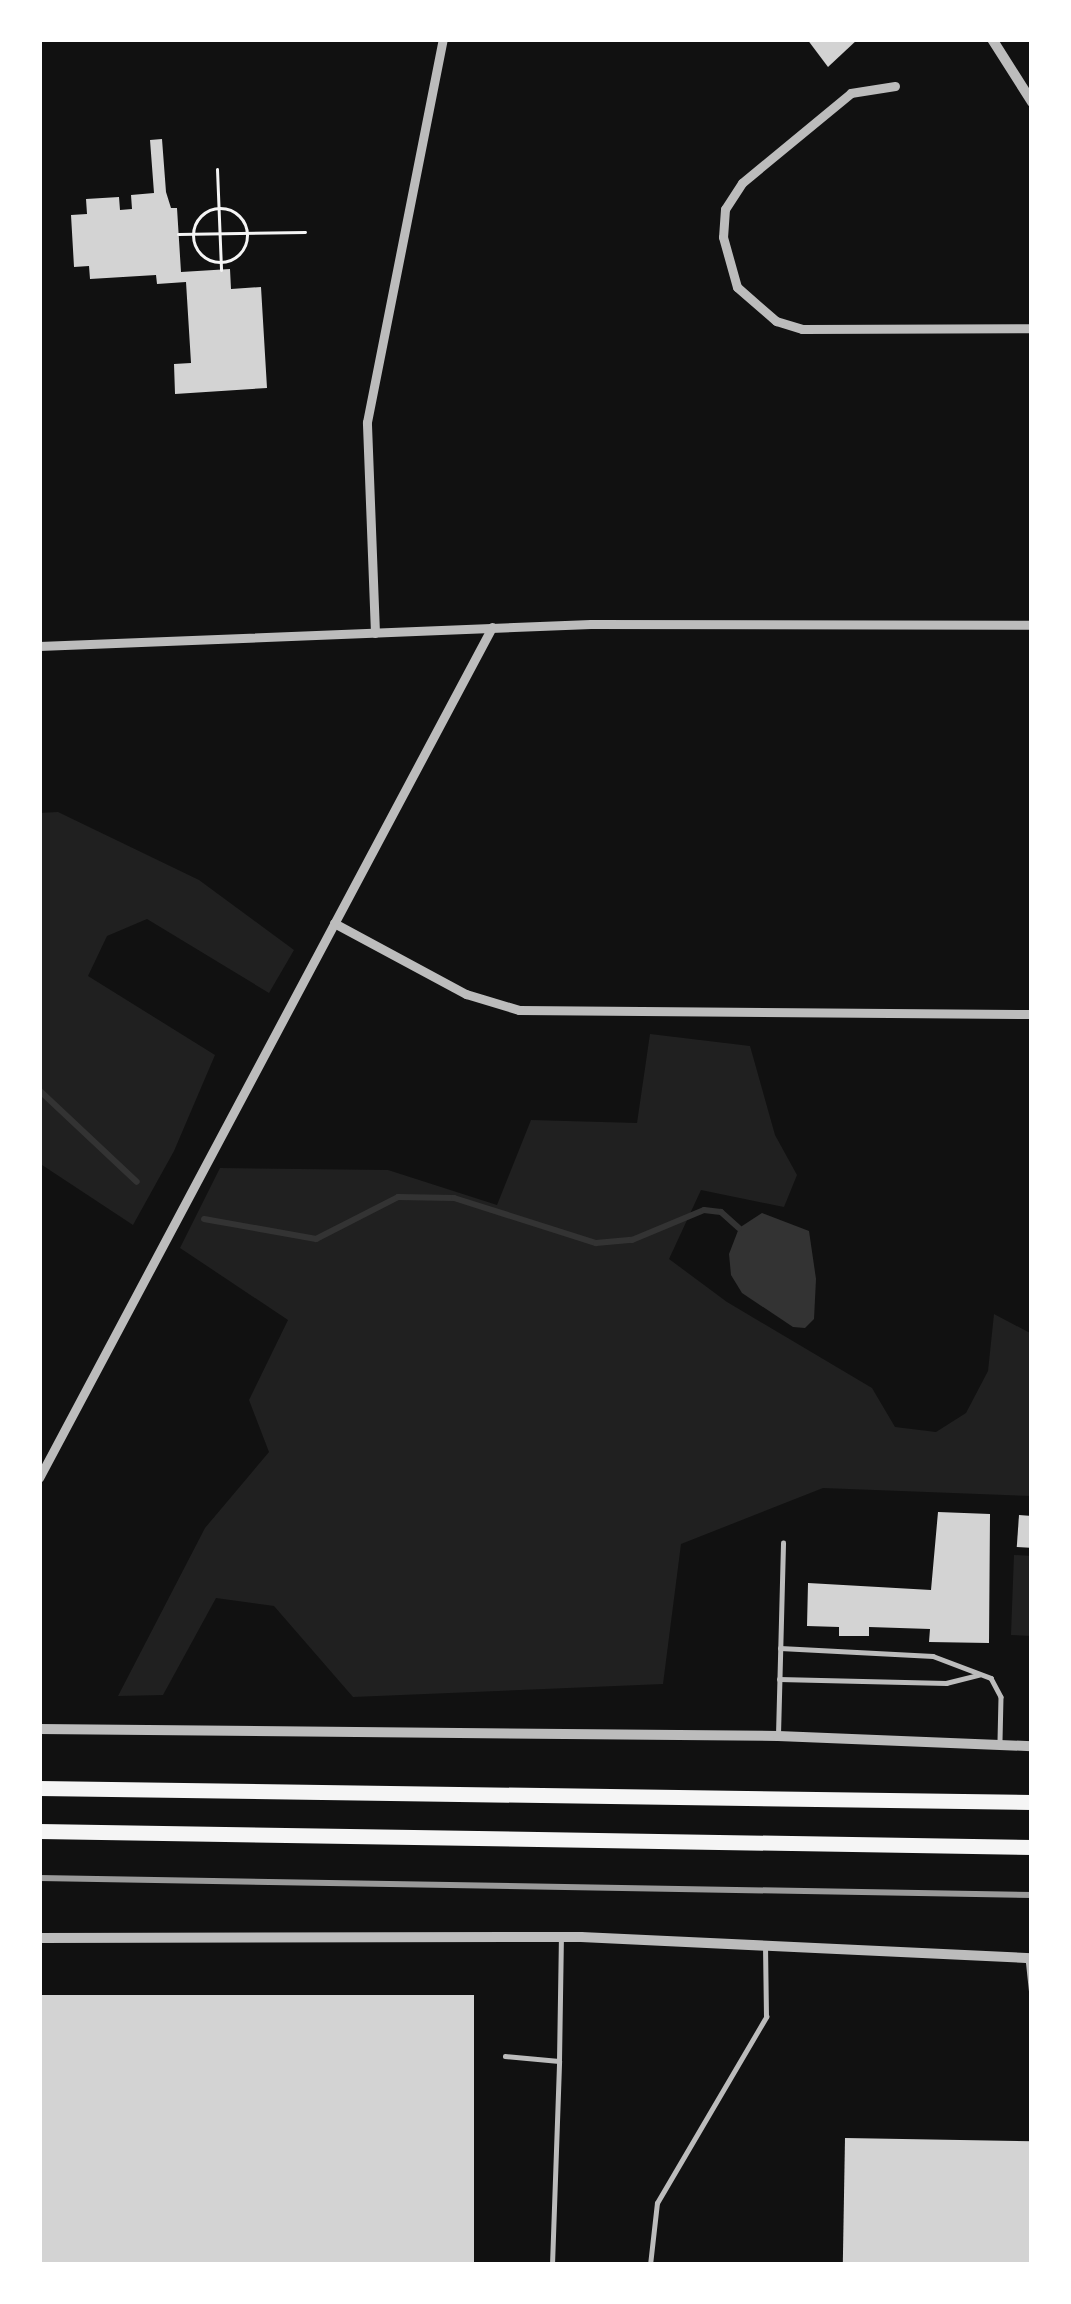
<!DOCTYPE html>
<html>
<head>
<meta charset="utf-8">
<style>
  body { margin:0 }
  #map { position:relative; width:1071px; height:2304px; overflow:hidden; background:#111; font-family:"Fira Sans Condensed",sans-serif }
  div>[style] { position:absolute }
  .green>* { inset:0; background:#202020 }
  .water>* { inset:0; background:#333 }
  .stream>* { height:6px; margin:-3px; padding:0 3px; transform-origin:3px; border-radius:3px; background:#333 }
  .building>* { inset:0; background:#d3d3d3; transform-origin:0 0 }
  .path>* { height:3px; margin:-1.5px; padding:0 1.5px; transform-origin:1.5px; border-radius:1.5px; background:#f5f5f5 }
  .path>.ring { margin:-1.5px; padding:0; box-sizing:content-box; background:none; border:3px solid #f5f5f5; border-radius:50% }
  .service>* { height:4.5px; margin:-2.25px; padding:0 2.25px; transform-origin:2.25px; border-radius:2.25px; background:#bcbcbc }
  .minor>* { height:9px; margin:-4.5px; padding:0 4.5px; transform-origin:4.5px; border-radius:4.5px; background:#bcbcbc }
  .tertiary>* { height:10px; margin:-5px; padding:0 5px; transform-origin:5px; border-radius:5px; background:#bcbcbc }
  .motorway>* { height:15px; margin:-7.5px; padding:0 7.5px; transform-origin:7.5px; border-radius:7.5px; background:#f5f5f5 }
  .rail>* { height:6px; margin:-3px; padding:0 3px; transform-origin:3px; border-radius:3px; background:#9a9a9a }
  span { translate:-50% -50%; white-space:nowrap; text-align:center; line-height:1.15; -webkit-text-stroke:12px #fff; paint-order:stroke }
  .frame { position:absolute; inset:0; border:42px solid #fff; pointer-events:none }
</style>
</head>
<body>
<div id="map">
  <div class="green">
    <i style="clip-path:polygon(58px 812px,199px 880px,294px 950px,269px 993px,147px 919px,107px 936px,88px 976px,215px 1055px,174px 1151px,133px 1225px,39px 1163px,39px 813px)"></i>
    <i style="clip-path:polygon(650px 1034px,750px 1046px,775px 1135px,797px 1175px,784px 1207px,701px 1190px,669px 1259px,727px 1302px,872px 1388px,895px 1427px,936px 1432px,966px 1413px,988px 1371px,994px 1314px,1032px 1334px,1032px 1496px,823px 1488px,681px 1544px,663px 1684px,353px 1697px,274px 1606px,216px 1598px,163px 1695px,118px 1696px,205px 1528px,269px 1452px,249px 1400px,288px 1320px,180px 1248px,220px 1168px,388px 1170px,497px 1205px,531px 1120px,637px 1123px)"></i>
    <i style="clip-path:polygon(1014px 1555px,1032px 1556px,1032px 1636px,1011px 1635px)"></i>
  </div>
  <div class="water">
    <i style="clip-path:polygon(762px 1213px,809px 1231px,816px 1279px,814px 1319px,805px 1328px,793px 1327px,742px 1293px,731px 1275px,729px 1254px,739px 1228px)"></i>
  </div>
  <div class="stream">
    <i style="left:39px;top:1090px;width:134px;rotate:43.2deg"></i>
    <i style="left:204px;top:1219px;width:114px;rotate:10.1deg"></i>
    <i style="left:316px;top:1239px;width:92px;rotate:-27.1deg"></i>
    <i style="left:398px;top:1197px;width:56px;rotate:1deg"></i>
    <i style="left:454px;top:1198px;width:149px;rotate:17.6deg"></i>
    <i style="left:596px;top:1243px;width:36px;rotate:-5deg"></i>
    <i style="left:632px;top:1240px;width:78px;rotate:-22.6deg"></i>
    <i style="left:704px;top:1210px;width:17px;rotate:7deg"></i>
    <i style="left:721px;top:1212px;width:24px;rotate:42deg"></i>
  </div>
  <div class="building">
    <i style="clip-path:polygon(807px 39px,858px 39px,828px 67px)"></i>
    <i style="clip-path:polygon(162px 139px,166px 192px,171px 208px,177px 208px,181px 272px,230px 269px,231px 289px,261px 287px,267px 388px,175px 394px,174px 364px,191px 363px,186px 282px,157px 284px,156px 275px,90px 279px,89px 266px,74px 267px,71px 215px,87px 214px,86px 199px,119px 197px,120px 210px,132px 209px,131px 195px,154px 193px,150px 140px)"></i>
    <i style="clip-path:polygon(938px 1512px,990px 1514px,989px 1643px,929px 1642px,930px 1629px,869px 1627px,869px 1636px,839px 1636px,839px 1627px,807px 1626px,808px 1583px,931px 1590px)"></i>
    <i style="left:1019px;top:1515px;width:13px;height:32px;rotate:4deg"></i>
    <i style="left:39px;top:1995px;width:435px;height:270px"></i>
    <i style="left:845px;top:2138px;width:187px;height:127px;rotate:1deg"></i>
  </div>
  <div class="path">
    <i style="left:217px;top:169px;width:101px;rotate:87.7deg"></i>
    <i class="ring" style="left:193px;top:208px;width:51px;height:51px"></i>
    <i style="left:178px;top:234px;width:127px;rotate:-0.9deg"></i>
  </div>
  <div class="service">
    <i style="left:780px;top:1648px;width:153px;rotate:3deg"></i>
    <i style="left:933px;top:1656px;width:62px;rotate:20.8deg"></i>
    <i style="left:991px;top:1678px;width:21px;rotate:62deg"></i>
    <i style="left:1001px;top:1697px;width:44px;rotate:91.3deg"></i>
    <i style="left:779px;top:1679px;width:167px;rotate:1.4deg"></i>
    <i style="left:946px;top:1683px;width:34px;rotate:-14deg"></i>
    <i style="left:778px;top:1735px;width:192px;rotate:-88.5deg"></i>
    <i style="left:1028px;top:1958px;width:36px;rotate:84deg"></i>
    <i style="left:505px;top:2056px;width:54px;rotate:5.3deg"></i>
    <i style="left:559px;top:2061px;width:124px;rotate:-89.1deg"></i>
    <i style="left:552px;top:2265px;width:204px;rotate:-88deg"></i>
    <i style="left:650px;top:2265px;width:62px;rotate:-83.6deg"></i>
    <i style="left:657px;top:2203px;width:216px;rotate:-59.6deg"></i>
    <i style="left:766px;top:2017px;width:69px;rotate:-90.8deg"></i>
  </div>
  <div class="minor">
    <i style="left:895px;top:86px;width:45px;rotate:171deg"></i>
    <i style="left:851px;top:93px;width:141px;rotate:140.5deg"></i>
    <i style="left:742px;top:183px;width:31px;rotate:123deg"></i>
    <i style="left:725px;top:209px;width:28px;rotate:94deg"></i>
    <i style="left:723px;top:237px;width:52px;rotate:74.4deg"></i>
    <i style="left:737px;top:287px;width:52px;rotate:41.1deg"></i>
    <i style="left:776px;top:321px;width:27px;rotate:17deg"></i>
    <i style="left:802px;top:329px;width:230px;rotate:-0.2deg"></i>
    <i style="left:375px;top:633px;width:211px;rotate:-92.2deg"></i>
    <i style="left:367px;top:422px;width:390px;rotate:-78.8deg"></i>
    <i style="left:39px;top:646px;width:552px;rotate:-2.28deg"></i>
    <i style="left:591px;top:624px;width:441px;rotate:0.1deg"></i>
    <i style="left:334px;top:923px;width:150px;rotate:28.3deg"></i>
    <i style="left:466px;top:994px;width:55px;rotate:16.8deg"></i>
    <i style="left:519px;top:1010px;width:513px;rotate:0.45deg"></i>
    <i style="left:39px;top:1478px;width:964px;rotate:-61.97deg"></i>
  </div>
  <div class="tertiary">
    <i style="left:992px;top:39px;width:75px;rotate:57.6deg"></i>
    <i style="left:39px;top:1729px;width:739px;rotate:0.54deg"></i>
    <i style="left:778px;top:1736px;width:254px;rotate:2.3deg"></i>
    <i style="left:39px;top:1938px;width:542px;rotate:-0.11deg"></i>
    <i style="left:581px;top:1937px;width:451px;rotate:2.7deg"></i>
  </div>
  <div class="motorway">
    <i style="left:39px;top:1788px;width:993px;rotate:0.81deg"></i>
    <i style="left:39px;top:1831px;width:993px;rotate:0.92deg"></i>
  </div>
  <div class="rail">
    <i style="left:39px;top:1878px;width:993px;rotate:0.98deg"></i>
  </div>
  <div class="frame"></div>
</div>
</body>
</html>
